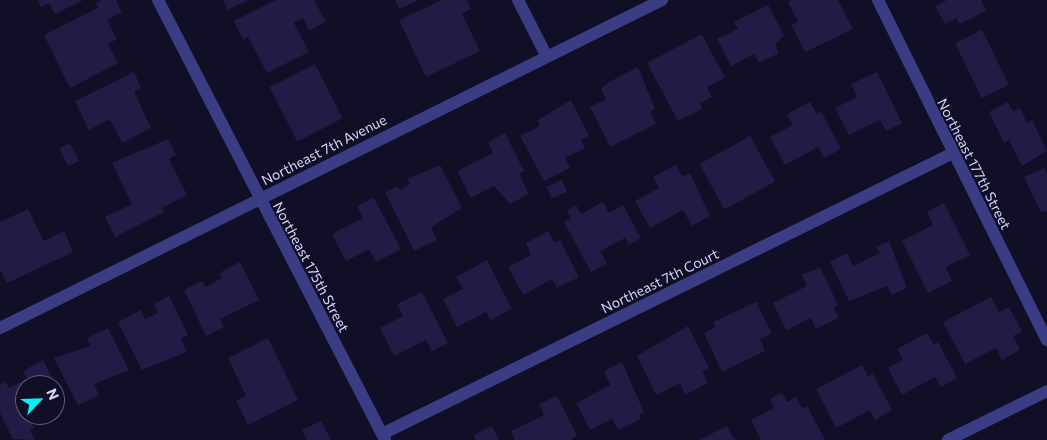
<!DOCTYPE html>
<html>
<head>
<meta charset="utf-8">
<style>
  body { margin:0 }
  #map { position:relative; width:1047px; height:440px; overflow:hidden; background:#110f25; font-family:Commissioner,sans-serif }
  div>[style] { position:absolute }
  .building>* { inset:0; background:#211b46; transform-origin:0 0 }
  .street>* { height:12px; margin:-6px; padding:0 6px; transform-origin:6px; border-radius:6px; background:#3a3c84 }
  span { translate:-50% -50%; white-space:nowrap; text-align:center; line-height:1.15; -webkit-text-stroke:4px #110f25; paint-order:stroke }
  .street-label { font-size:14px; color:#d6d3ff }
  .north { position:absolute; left:15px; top:375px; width:50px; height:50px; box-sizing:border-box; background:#110f25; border:1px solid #605d7c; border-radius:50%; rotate:66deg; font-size:14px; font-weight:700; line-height:20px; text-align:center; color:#d6d3ff }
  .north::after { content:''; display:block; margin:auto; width:18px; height:22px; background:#03f1fb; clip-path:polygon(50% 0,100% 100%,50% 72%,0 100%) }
</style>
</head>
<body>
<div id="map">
  <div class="building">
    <i style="clip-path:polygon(38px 0,83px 0,55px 14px,49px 3px,41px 7px)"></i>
    <i style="clip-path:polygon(102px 0,116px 0,122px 12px,107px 20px,117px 39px,108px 44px,118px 63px,70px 88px,44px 35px,98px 8px,96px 3px)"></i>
    <i style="clip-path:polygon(223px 0,248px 0,228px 10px)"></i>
    <i style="clip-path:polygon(276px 0,314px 0,326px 22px,309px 31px,303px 18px,294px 23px,309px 52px,267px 73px,248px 37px,243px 40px,234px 21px)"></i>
    <i style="clip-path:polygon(395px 0,419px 0,399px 9px)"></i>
    <i style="clip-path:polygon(442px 0,467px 0,471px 9px,462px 14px,480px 51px,426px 77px,399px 20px)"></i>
    <i style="clip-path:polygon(791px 0,838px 0,853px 29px,805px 52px,791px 25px,798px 21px,788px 2px)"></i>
    <i style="clip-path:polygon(947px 0,981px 0,986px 11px,960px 24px,956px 18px,945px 24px,935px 6px)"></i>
    <i style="clip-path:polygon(768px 5px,784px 35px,775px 44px,779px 53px,759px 63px,754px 54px,731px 66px,717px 39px,738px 29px,734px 22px)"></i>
    <i style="left:982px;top:30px;width:61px;height:30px;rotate:64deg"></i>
    <i style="clip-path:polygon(702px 34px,725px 78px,707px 87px,712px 97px,700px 103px,702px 109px,678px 121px,647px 63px)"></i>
    <i style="left:315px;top:64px;width:61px;height:51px;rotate:63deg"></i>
    <i style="clip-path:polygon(638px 67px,655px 109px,650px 112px,656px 124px,610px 147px,590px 107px,606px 99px,601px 89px,609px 82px)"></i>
    <i style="clip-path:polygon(134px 72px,141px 88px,134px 92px,151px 128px,122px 143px,110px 119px,89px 130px,75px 101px)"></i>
    <i style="clip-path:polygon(877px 72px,902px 123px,886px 131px,880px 120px,849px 135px,835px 108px,857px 97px,851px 84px)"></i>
    <i style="clip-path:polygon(571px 100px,589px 136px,581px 140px,585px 148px,565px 158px,570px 168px,544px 181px,520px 136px,540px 126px,538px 120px)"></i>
    <i style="clip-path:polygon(810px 102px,817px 114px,821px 111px,841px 149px,824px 158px,818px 147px,785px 165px,770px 137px,793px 125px,787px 114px)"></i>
    <i style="clip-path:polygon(1008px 102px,1013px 111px,1020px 108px,1027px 123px,1032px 120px,1047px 151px,1022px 166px,1009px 140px,1004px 143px,989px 112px)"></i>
    <i style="clip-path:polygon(505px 133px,524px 171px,519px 174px,529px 194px,510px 204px,494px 186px,471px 198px,457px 171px,493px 153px,488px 142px)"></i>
    <i style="left:750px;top:136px;width:52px;height:58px;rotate:61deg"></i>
    <i style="clip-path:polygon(168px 139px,176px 155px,169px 159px,187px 195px,162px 208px,164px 212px,115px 237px,105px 217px,132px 204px,112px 163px)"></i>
    <i style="left:70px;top:143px;width:20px;height:12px;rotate:63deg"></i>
    <i style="clip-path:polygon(440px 165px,462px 208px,431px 227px,437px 240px,414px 251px,385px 192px,398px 186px,400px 190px,410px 184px,407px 179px)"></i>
    <i style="clip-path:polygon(676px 165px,682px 177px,690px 173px,710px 216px,692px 226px,683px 210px,650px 228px,635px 201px,659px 188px,653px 177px)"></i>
    <i style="clip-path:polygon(1044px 168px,1047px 174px,1047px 212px,1040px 211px,1024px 177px)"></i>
    <i style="left:562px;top:180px;width:13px;height:17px;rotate:67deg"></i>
    <i style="clip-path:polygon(374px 198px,401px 249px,376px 262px,369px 249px,346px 261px,332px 234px,363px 218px,357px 206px)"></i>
    <i style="clip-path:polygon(603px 202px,609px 213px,623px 205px,641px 238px,629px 245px,625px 238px,600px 251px,607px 264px,591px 272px,564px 222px,571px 218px,567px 210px,576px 205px,581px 214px)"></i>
    <i style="clip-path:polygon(944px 203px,970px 255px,946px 267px,952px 281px,928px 293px,902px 241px,933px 225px,927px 212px)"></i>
    <i style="clip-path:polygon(28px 209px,44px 241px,64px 231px,73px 252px,7px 283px,0 270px,0 222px)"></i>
    <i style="clip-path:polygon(548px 231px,554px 243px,560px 240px,579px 277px,557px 288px,552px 279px,523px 295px,508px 267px,531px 255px,526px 243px)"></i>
    <i style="clip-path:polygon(889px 241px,907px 288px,892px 295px,887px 286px,849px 301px,830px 262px,847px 253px,853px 266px,880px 253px,876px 247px)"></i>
    <i style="clip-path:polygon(487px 260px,512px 309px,491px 320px,486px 312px,457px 327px,443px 299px,463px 289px,456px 277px)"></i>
    <i style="clip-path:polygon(240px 262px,259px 300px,220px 319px,224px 327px,206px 336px,184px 290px,202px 281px,206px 287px,222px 278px,219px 273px)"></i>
    <i style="clip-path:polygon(820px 267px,838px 305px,833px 307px,839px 318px,816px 329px,811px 318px,786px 330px,773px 303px,807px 286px,802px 275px)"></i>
    <i style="clip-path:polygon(422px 292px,448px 343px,432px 351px,426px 340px,394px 356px,380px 328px,403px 316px,397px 304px)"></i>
    <i style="clip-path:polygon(169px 296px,188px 335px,181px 339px,187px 352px,142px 370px,118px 322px,141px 310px,145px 319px,158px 313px,154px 304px)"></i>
    <i style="clip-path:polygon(991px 297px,999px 312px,1009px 307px,1022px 332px,1013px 336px,1020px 350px,1002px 360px,996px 348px,965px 364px,943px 322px)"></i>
    <i style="clip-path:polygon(756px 302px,772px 333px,760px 339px,765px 351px,722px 372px,704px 333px,716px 327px,713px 322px)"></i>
    <i style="clip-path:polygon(688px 326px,709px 368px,702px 372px,708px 383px,685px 395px,680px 383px,656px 395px,637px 356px)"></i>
    <i style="clip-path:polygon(108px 328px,129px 370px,94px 384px,99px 395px,78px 405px,54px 358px,91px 346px,87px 338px)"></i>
    <i style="clip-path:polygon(927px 333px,934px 345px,938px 342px,957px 378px,941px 387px,935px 377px,902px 395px,888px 368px,903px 360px,897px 349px)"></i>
    <i style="clip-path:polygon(268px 338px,298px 400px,248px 425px,236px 401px,246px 396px,228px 358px)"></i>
    <i style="clip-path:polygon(43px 360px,64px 401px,55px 406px,55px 385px,25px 385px,25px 415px,31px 415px,28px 417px,34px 428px,30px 430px,35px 440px,13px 439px,0 413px,0 385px,6px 382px,9px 388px,27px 379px,23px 371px)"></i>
    <i style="clip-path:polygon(622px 362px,644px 412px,639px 414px,641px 419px,619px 430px,612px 419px,590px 430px,576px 403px,610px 385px,604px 371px)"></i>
    <i style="clip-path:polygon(862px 365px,868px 376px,873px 374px,892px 410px,875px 420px,870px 410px,836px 428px,816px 389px)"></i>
    <i style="clip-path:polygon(782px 393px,787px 402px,796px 397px,802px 409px,807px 406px,825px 440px,761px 440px,751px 420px,774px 408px,770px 399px)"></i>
    <i style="clip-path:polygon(557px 396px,577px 435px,571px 440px,515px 440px,511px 431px,544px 415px,539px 404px)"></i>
    <i style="clip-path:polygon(321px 421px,331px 440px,307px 440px,302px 430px)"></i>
    <i style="clip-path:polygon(492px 426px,499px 440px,476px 440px,474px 435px)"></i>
    <i style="clip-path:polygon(727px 426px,734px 439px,740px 440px,699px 440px)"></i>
  </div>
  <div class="street">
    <i style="left:158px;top:0;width:495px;rotate:62.7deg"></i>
    <i style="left:518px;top:0;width:62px;rotate:63deg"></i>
    <i style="left:878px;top:0;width:380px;rotate:63.6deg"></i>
    <i style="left:0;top:328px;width:739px;rotate:-26.36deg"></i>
    <i style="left:382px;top:434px;width:634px;rotate:-26.2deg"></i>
    <i style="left:948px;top:440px;width:110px;rotate:-26.3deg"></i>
  </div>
  <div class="street-label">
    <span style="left:324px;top:150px;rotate:-27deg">Northeast 7th Avenue</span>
    <span style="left:974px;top:164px;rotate:63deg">Northeast 177th Street</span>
    <span style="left:311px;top:267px;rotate:62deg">Northeast 175th Street</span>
    <span style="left:660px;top:281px;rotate:-26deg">Northeast 7th Court</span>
  </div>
  <div class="north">N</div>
</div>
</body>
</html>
